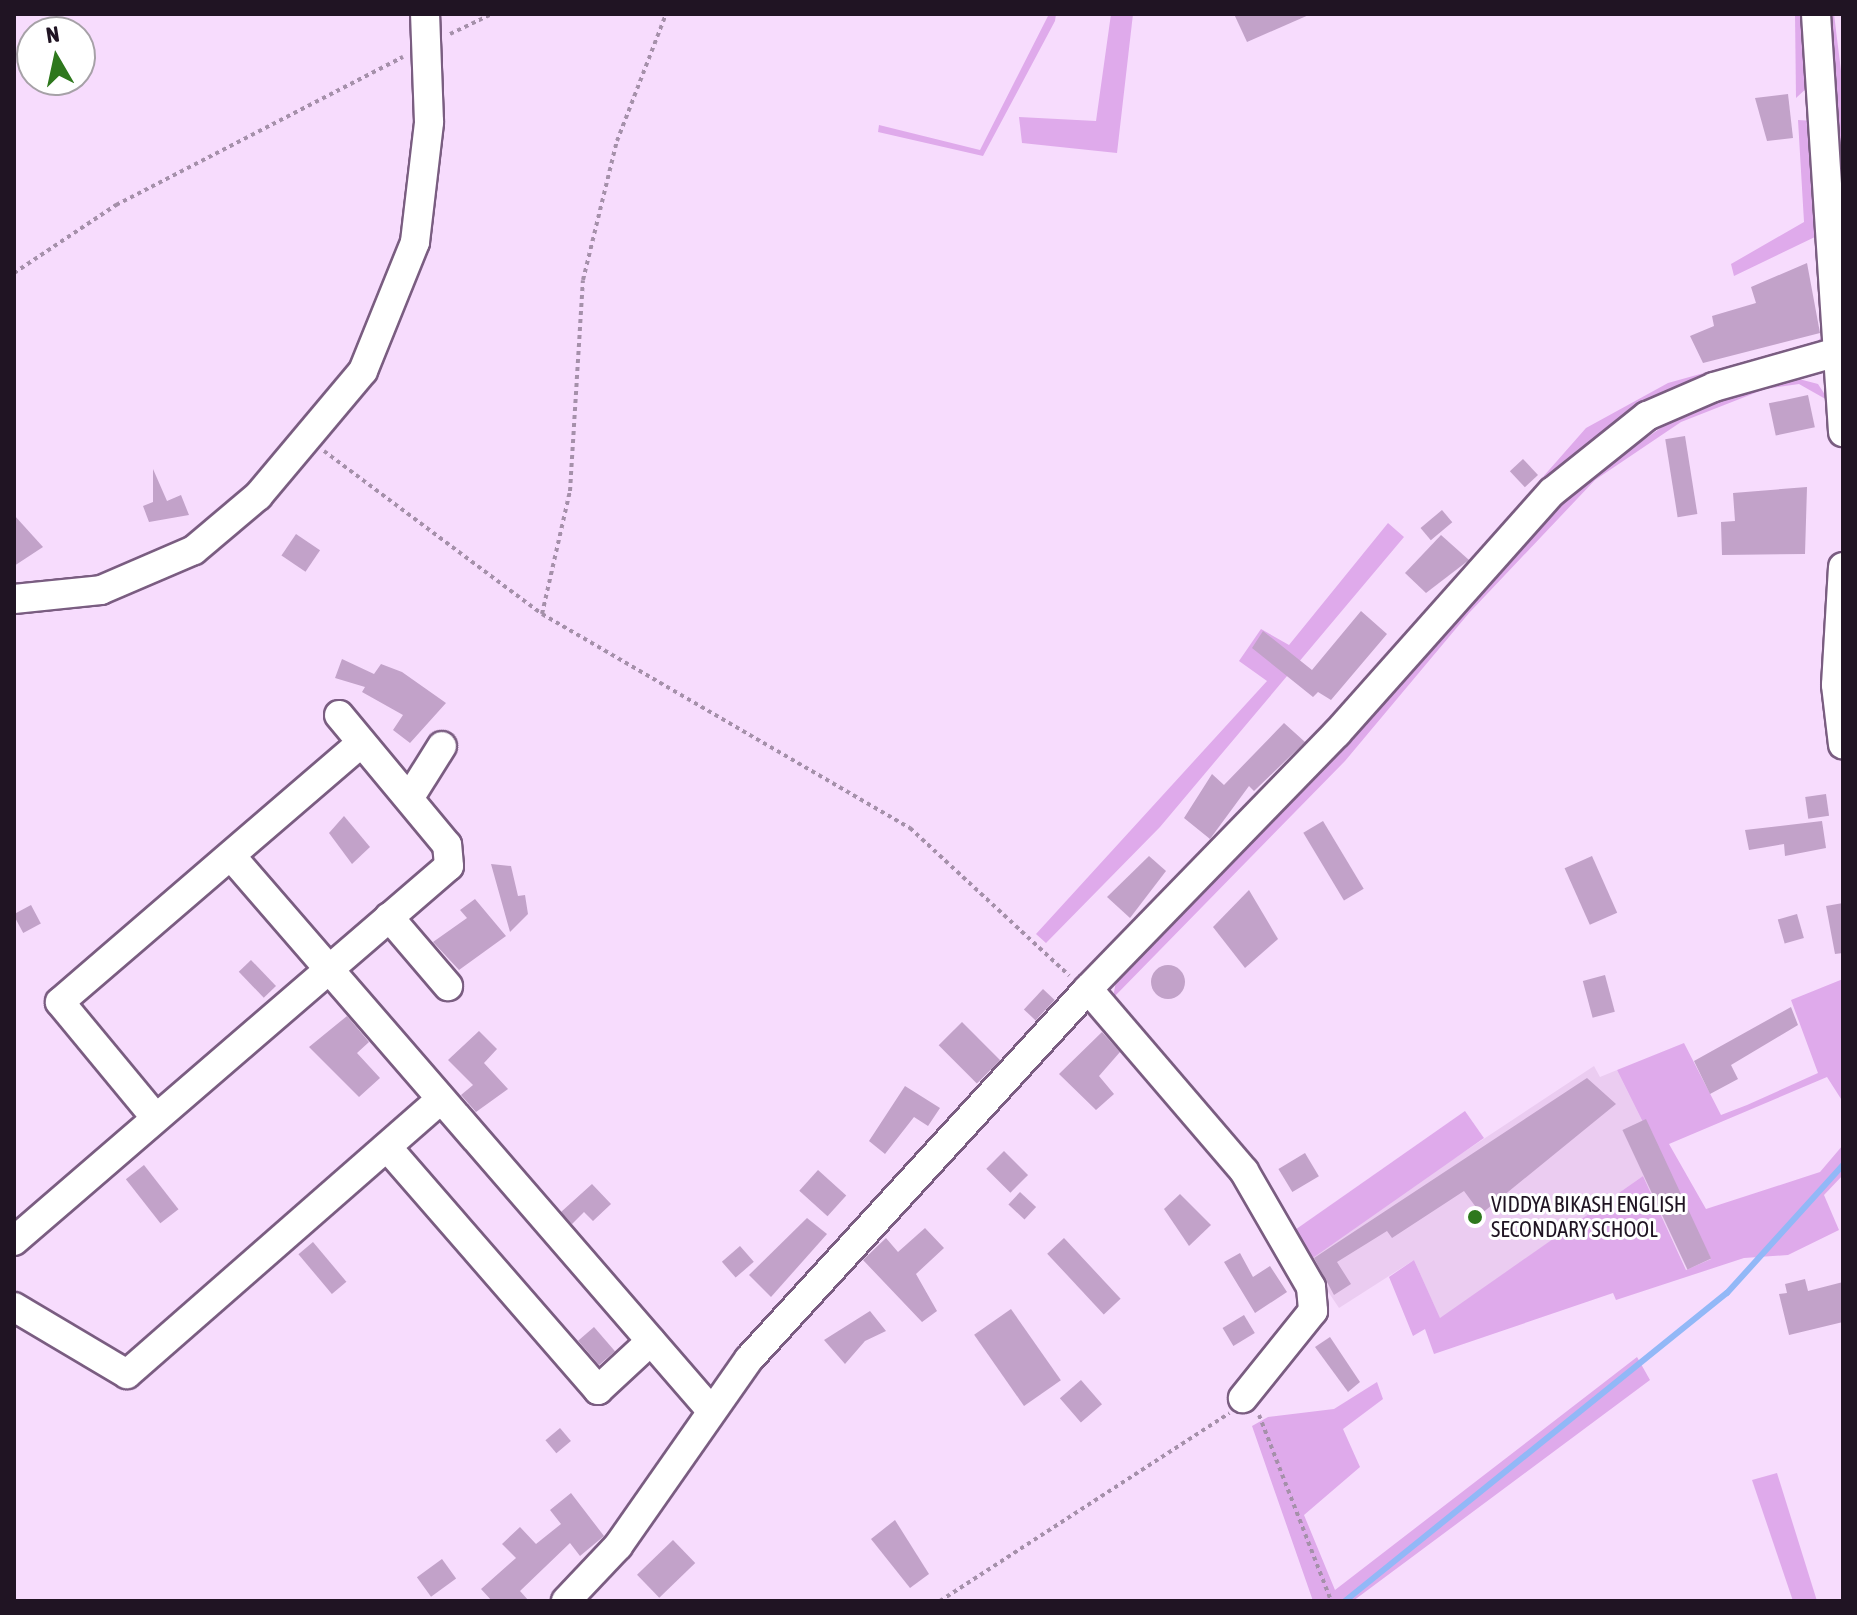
<!DOCTYPE html>
<html>
<head>
<meta charset="utf-8">
<style>
  body { margin:0 }
  #map { position:relative; width:1857px; height:1615px; overflow:hidden; background:#f7dcfd; font-family:"Asap Condensed",sans-serif }
  div>[style] { position:absolute }
  .built>* { inset:0; background:#ebccf1 }
  .green>* { inset:0; background:#dfaaeb; transform-origin:0 0 }
  .stream>* { height:6px; margin:-3px; padding:0 3px; transform-origin:3px; border-radius:3px; background:#92b8f7 }
  .building>* { inset:0; background:#c2a2c9; transform-origin:0 0 }
  .round { border-radius:50% }
  .path>* { height:4px; margin-top:-2px; transform-origin:0; background:repeating-linear-gradient(90deg,#a590aa 0 4px,transparent 0 8px) }
  .roads { filter:drop-shadow(2px 0 #7a5d81) drop-shadow(-2px 0 #7a5d81) drop-shadow(0 2px #7a5d81) drop-shadow(0 -2px #7a5d81) }
  .minor>* { height:28px; margin:-14px; padding:0 14px; transform-origin:14px; border-radius:14px; background:#fff }
  .dots>* { width:22px; height:22px; translate:-50% -50%; box-sizing:border-box; border:4px solid #fff; border-radius:50% }
  span { translate:-50% -50%; white-space:nowrap; text-align:center; line-height:1.15; -webkit-text-stroke:6px #fff; paint-order:stroke }
  .poi-label { font-size:22px; color:#201423 }
  .left { translate:0 -50%; text-align:left }
  .frame { position:absolute; inset:0; border:16px solid #201423; pointer-events:none }
  .north { position:absolute; left:16px; top:16px; width:80px; height:80px; box-sizing:border-box; background:#fff; border:2px solid #a6a1a7; border-radius:50%; rotate:351deg; font-size:22px; font-weight:700; line-height:32px; text-align:center; color:#201423 }
  .north::after { content:''; display:block; margin:auto; width:28px; height:36px; background:#2e781d; clip-path:polygon(50% 0,100% 100%,50% 72%,0 100%) }
</style>
</head>
<body>
<div id="map">
  <div class="built">
    <i style="clip-path:polygon(1594px 1066px,1600px 1077px,1617px 1070px,1711px 1259px,1687px 1270px,1643px 1176px,1440px 1319px,1414px 1260px,1339px 1308px,1305px 1257px)"></i>
  </div>
  <div class="green">
    <i style="clip-path:polygon(1049px 14px,1056px 14px,1055px 21px,983px 156px,878px 132px,879px 125px,980px 150px)"></i>
    <i style="clip-path:polygon(1111px 14px,1133px 14px,1117px 153px,1022px 143px,1019px 117px,1096px 121px)"></i>
    <i style="clip-path:polygon(1795px 14px,1806px 14px,1809px 86px,1796px 98px)"></i>
    <i style="clip-path:polygon(1824px 14px,1834px 14px,1842px 79px,1843px 232px)"></i>
    <i style="clip-path:polygon(1798px 120px,1815px 121px,1830px 332px,1822px 344px,1628px 416px,1358px 701px,1345px 702px,1586px 428px,1668px 383px,1818px 341px,1826px 331px,1817px 236px,1734px 276px,1731px 264px,1804px 222px)"></i>
    <i style="clip-path:polygon(1795px 378px,1818px 384px,1829px 401px,1799px 384px,1765px 389px,1681px 422px,1595px 480px,1469px 613px,1345px 761px,1113px 998px,1116px 981px,1334px 756px,1574px 489px,1679px 415px)"></i>
    <i style="clip-path:polygon(1388px 523px,1404px 537px,1160px 827px,1046px 943px,1036px 934px,1267px 681px,1239px 661px,1261px 629px,1289px 645px)"></i>
    <i style="clip-path:polygon(1843px 979px,1843px 1102px,1827px 1077px,1669px 1144px,1706px 1209px,1820px 1172px,1843px 1145px,1843px 1175px,1824px 1195px,1839px 1230px,1788px 1255px,1744px 1258px,1616px 1300px,1613px 1293px,1434px 1354px,1425px 1329px,1413px 1336px,1389px 1277px,1414px 1260px,1440px 1318px,1643px 1176px,1686px 1270px,1711px 1259px,1617px 1070px,1684px 1043px,1721px 1115px,1747px 1105px,1818px 1073px,1791px 1000px)"></i>
    <i style="left:1465px;top:1111px;width:33px;height:212px;rotate:55deg"></i>
    <i style="clip-path:polygon(1637px 1357px,1650px 1380px,1353px 1601px,1313px 1601px,1252px 1426px,1268px 1417px,1334px 1409px,1377px 1382px,1383px 1399px,1343px 1429px,1360px 1467px,1304px 1515px,1335px 1590px)"></i>
    <i style="clip-path:polygon(1777px 1473px,1817px 1601px,1793px 1601px,1752px 1480px)"></i>
  </div>
  <div class="stream">
    <i style="left:1345px;top:1601px;width:491px;rotate:-38.9deg"></i>
    <i style="left:1727px;top:1293px;width:173px;rotate:-47.8deg"></i>
  </div>
  <div class="building">
    <i style="clip-path:polygon(1234px 14px,1311px 14px,1247px 42px)"></i>
    <i style="clip-path:polygon(1788px 94px,1793px 138px,1767px 141px,1755px 98px)"></i>
    <i style="clip-path:polygon(1807px 263px,1820px 333px,1703px 363px,1690px 336px,1714px 326px,1712px 316px,1756px 303px,1751px 287px)"></i>
    <i style="left:1808px;top:395px;width:33px;height:40px;rotate:78deg"></i>
    <i style="left:1685px;top:436px;width:79px;height:20px;rotate:81deg"></i>
    <i style="left:1523px;top:459px;width:22px;height:18px;rotate:47deg"></i>
    <i style="clip-path:polygon(153px 469px,167px 501px,181px 495px,189px 515px,149px 522px,143px 506px,153px 502px)"></i>
    <i style="clip-path:polygon(1807px 487px,1805px 554px,1722px 555px,1721px 522px,1735px 521px,1733px 493px)"></i>
    <i style="left:1442px;top:510px;width:16px;height:28px;rotate:50deg"></i>
    <i style="clip-path:polygon(14px 515px,43px 547px,14px 566px)"></i>
    <i style="left:296px;top:534px;width:29px;height:26px;rotate:34deg"></i>
    <i style="clip-path:polygon(1441px 535px,1469px 560px,1426px 593px,1405px 573px)"></i>
    <i style="clip-path:polygon(1361px 611px,1387px 634px,1331px 700px,1318px 692px,1313px 697px,1252px 648px,1263px 631px,1312px 670px)"></i>
    <i style="clip-path:polygon(342px 659px,374px 674px,381px 664px,402px 672px,446px 703px,410px 743px,393px 730px,403px 715px,362px 692px,365px 687px,335px 678px)"></i>
    <i style="clip-path:polygon(1284px 723px,1305px 742px,1254px 791px,1249px 786px,1210px 839px,1184px 818px,1212px 774px,1224px 785px)"></i>
    <i style="left:1826px;top:794px;width:22px;height:21px;rotate:82deg"></i>
    <i style="clip-path:polygon(344px 816px,370px 847px,352px 864px,329px 833px)"></i>
    <i style="left:1323px;top:821px;width:79px;height:23px;rotate:59deg"></i>
    <i style="clip-path:polygon(1822px 821px,1826px 848px,1785px 856px,1784px 844px,1749px 850px,1745px 830px)"></i>
    <i style="clip-path:polygon(1149px 856px,1166px 871px,1130px 918px,1107px 897px)"></i>
    <i style="left:1592px;top:856px;width:62px;height:30px;rotate:66deg"></i>
    <i style="clip-path:polygon(491px 864px,511px 866px,518px 896px,525px 895px,528px 914px,510px 932px)"></i>
    <i style="clip-path:polygon(1249px 890px,1278px 939px,1245px 968px,1213px 927px)"></i>
    <i style="clip-path:polygon(475px 899px,506px 936px,459px 970px,433px 942px,467px 918px,460px 910px)"></i>
    <i style="clip-path:polygon(1843px 903px,1843px 953px,1835px 954px,1826px 906px)"></i>
    <i style="left:31px;top:905px;width:21px;height:20px;rotate:62deg"></i>
    <i style="left:1797px;top:914px;width:25px;height:20px;rotate:74deg"></i>
    <i style="left:251px;top:960px;width:36px;height:17px;rotate:46deg"></i>
    <i class="round" style="left:1151px;top:965px;width:34px;height:34px"></i>
    <i style="left:1605px;top:975px;width:38px;height:23px;rotate:75deg"></i>
    <i style="left:1043px;top:989px;width:16px;height:28px;rotate:43deg"></i>
    <i style="clip-path:polygon(1791px 1007px,1798px 1025px,1731px 1065px,1738px 1079px,1710px 1094px,1694px 1061px)"></i>
    <i style="clip-path:polygon(347px 1016px,369px 1042px,357px 1053px,380px 1078px,359px 1097px,309px 1047px)"></i>
    <i style="left:962px;top:1022px;width:54px;height:33px;rotate:45deg"></i>
    <i style="clip-path:polygon(479px 1031px,497px 1049px,484px 1063px,508px 1089px,476px 1112px,461px 1095px,473px 1085px,448px 1060px)"></i>
    <i style="clip-path:polygon(1102px 1032px,1120px 1052px,1099px 1076px,1114px 1094px,1096px 1110px,1059px 1074px)"></i>
    <i style="clip-path:polygon(1587px 1078px,1616px 1104px,1481px 1214px,1464px 1191px,1392px 1238px,1387px 1231px,1337px 1262px,1351px 1284px,1334px 1295px,1314px 1258px)"></i>
    <i style="clip-path:polygon(905px 1086px,940px 1108px,928px 1126px,914px 1117px,885px 1154px,869px 1141px)"></i>
    <i style="left:1646px;top:1119px;width:154px;height:26px;rotate:65deg"></i>
    <i style="left:1004px;top:1151px;width:34px;height:25px;rotate:45deg"></i>
    <i style="left:1305px;top:1153px;width:27px;height:31px;rotate:59deg"></i>
    <i style="left:144px;top:1165px;width:56px;height:23px;rotate:52deg"></i>
    <i style="left:818px;top:1170px;width:38px;height:28px;rotate:42deg"></i>
    <i style="clip-path:polygon(592px 1184px,611px 1204px,593px 1221px,584px 1212px,572px 1224px,561px 1212px)"></i>
    <i style="left:1020px;top:1192px;width:22px;height:17px;rotate:43deg"></i>
    <i style="clip-path:polygon(1180px 1194px,1211px 1225px,1189px 1246px,1164px 1209px)"></i>
    <i style="clip-path:polygon(807px 1218px,827px 1234px,771px 1297px,749px 1275px)"></i>
    <i style="clip-path:polygon(925px 1228px,944px 1248px,916px 1274px,937px 1311px,922px 1322px,863px 1260px,886px 1238px,898px 1252px)"></i>
    <i style="left:1064px;top:1238px;width:83px;height:23px;rotate:47deg"></i>
    <i style="left:313px;top:1242px;width:52px;height:19px;rotate:50deg"></i>
    <i style="left:740px;top:1246px;width:21px;height:24px;rotate:49deg"></i>
    <i style="clip-path:polygon(1240px 1253px,1253px 1277px,1270px 1266px,1287px 1292px,1255px 1313px,1224px 1262px)"></i>
    <i style="clip-path:polygon(1805px 1279px,1808px 1291px,1843px 1282px,1843px 1322px,1789px 1335px,1779px 1294px,1787px 1293px,1785px 1284px)"></i>
    <i style="left:1011px;top:1309px;width:87px;height:45px;rotate:55deg"></i>
    <i style="clip-path:polygon(870px 1311px,886px 1331px,865px 1341px,845px 1364px,824px 1340px)"></i>
    <i style="left:1244px;top:1315px;width:21px;height:25px;rotate:59deg"></i>
    <i style="left:594px;top:1327px;width:32px;height:21px;rotate:49deg"></i>
    <i style="clip-path:polygon(1330px 1337px,1360px 1382px,1348px 1392px,1315px 1347px)"></i>
    <i style="left:1081px;top:1380px;width:32px;height:28px;rotate:49deg"></i>
    <i style="left:560px;top:1428px;width:17px;height:19px;rotate:50deg"></i>
    <i style="clip-path:polygon(571px 1493px,604px 1536px,580px 1556px,570px 1543px,520px 1591px,529px 1601px,492px 1601px,481px 1589px,516px 1558px,502px 1544px,520px 1527px,536px 1544px,561px 1524px,550px 1510px)"></i>
    <i style="clip-path:polygon(895px 1520px,929px 1574px,910px 1588px,871px 1539px)"></i>
    <i style="left:673px;top:1540px;width:32px;height:50px;rotate:46deg"></i>
    <i style="left:442px;top:1559px;width:24px;height:31px;rotate:54deg"></i>
  </div>
  <div class="path">
    <i style="left:450px;top:34px;width:47px;rotate:-25.5deg"></i>
    <i style="left:14px;top:273px;width:123px;rotate:-33.7deg"></i>
    <i style="left:116px;top:205px;width:323px;rotate:-27.3deg"></i>
    <i style="left:324px;top:451px;width:272px;rotate:36.8deg"></i>
    <i style="left:542px;top:614px;width:426px;rotate:30.2deg"></i>
    <i style="left:910px;top:828px;width:217px;rotate:42.8deg"></i>
    <i style="left:542px;top:614px;width:126px;rotate:-77.2deg"></i>
    <i style="left:570px;top:491px;width:211px;rotate:-86.5deg"></i>
    <i style="left:583px;top:280px;width:143px;rotate:-76.3deg"></i>
    <i style="left:617px;top:141px;width:136px;rotate:-68.9deg"></i>
    <i style="left:1259px;top:1415px;width:199px;rotate:68.8deg"></i>
    <i style="left:940px;top:1601px;width:345px;rotate:-33deg"></i>
  </div>
  <div class="roads">
    <div class="minor">
      <i style="left:1816px;top:14px;width:419px;rotate:86.3deg"></i>
      <i style="left:1843px;top:567px;width:118px;rotate:93.4deg"></i>
      <i style="left:1836px;top:685px;width:60px;rotate:83.3deg"></i>
      <i style="left:14px;top:599px;width:87px;rotate:-5.9deg"></i>
      <i style="left:101px;top:590px;width:101px;rotate:-23.3deg"></i>
      <i style="left:194px;top:550px;width:84px;rotate:-40.2deg"></i>
      <i style="left:258px;top:496px;width:163px;rotate:-50deg"></i>
      <i style="left:363px;top:371px;width:139px;rotate:-68deg"></i>
      <i style="left:415px;top:242px;width:121px;rotate:-83.3deg"></i>
      <i style="left:429px;top:122px;width:108px;rotate:-92.1deg"></i>
      <i style="left:410px;top:797px;width:60px;rotate:-57.9deg"></i>
      <i style="left:231px;top:856px;width:730px;rotate:49.11deg"></i>
      <i style="left:389px;top:917px;width:91px;rotate:49.5deg"></i>
      <i style="left:1088px;top:989px;width:240px;rotate:49.4deg"></i>
      <i style="left:1244px;top:1171px;width:134px;rotate:60deg"></i>
      <i style="left:1311px;top:1287px;width:24px;rotate:85deg"></i>
      <i style="left:1313px;top:1311px;width:112px;rotate:128.8deg"></i>
      <i style="left:155px;top:1117px;width:149px;rotate:-129.6deg"></i>
      <i style="left:60px;top:1002px;width:397px;rotate:-40.7deg"></i>
      <i style="left:387px;top:1147px;width:322px;rotate:49deg"></i>
      <i style="left:598px;top:1390px;width:72px;rotate:-42.8deg"></i>
      <i style="left:14px;top:1241px;width:574px;rotate:-40.76deg"></i>
      <i style="left:449px;top:866px;width:21px;rotate:-95deg"></i>
      <i style="left:447px;top:845px;width:169px;rotate:-129.7deg"></i>
      <i style="left:14px;top:1307px;width:131px;rotate:30.7deg"></i>
      <i style="left:127px;top:1374px;width:417px;rotate:-41.2deg"></i>
      <i style="left:566px;top:1601px;width:76px;rotate:-46.6deg"></i>
      <i style="left:618px;top:1546px;width:228px;rotate:-55deg"></i>
      <i style="left:749px;top:1359px;width:502px;rotate:-47.5deg"></i>
      <i style="left:1088px;top:989px;width:357px;rotate:-45.8deg"></i>
      <i style="left:1337px;top:733px;width:323px;rotate:-48.3deg"></i>
      <i style="left:1552px;top:492px;width:122px;rotate:-38.7deg"></i>
      <i style="left:1647px;top:416px;width:73px;rotate:-23.4deg"></i>
      <i style="left:1714px;top:387px;width:129px;rotate:-15.8deg"></i>
    </div>
  </div>
  <div class="dots">
    <i style="left:1475px;top:1217px;background:#2e781d"></i>
  </div>
  <div class="poi-label">
    <span class="left" style="left:1491px;top:1217px">VIDDYA BIKASH ENGLISH<br>SECONDARY SCHOOL</span>
  </div>
  <div class="frame"></div>
  <div class="north">N</div>
</div>
</body>
</html>
